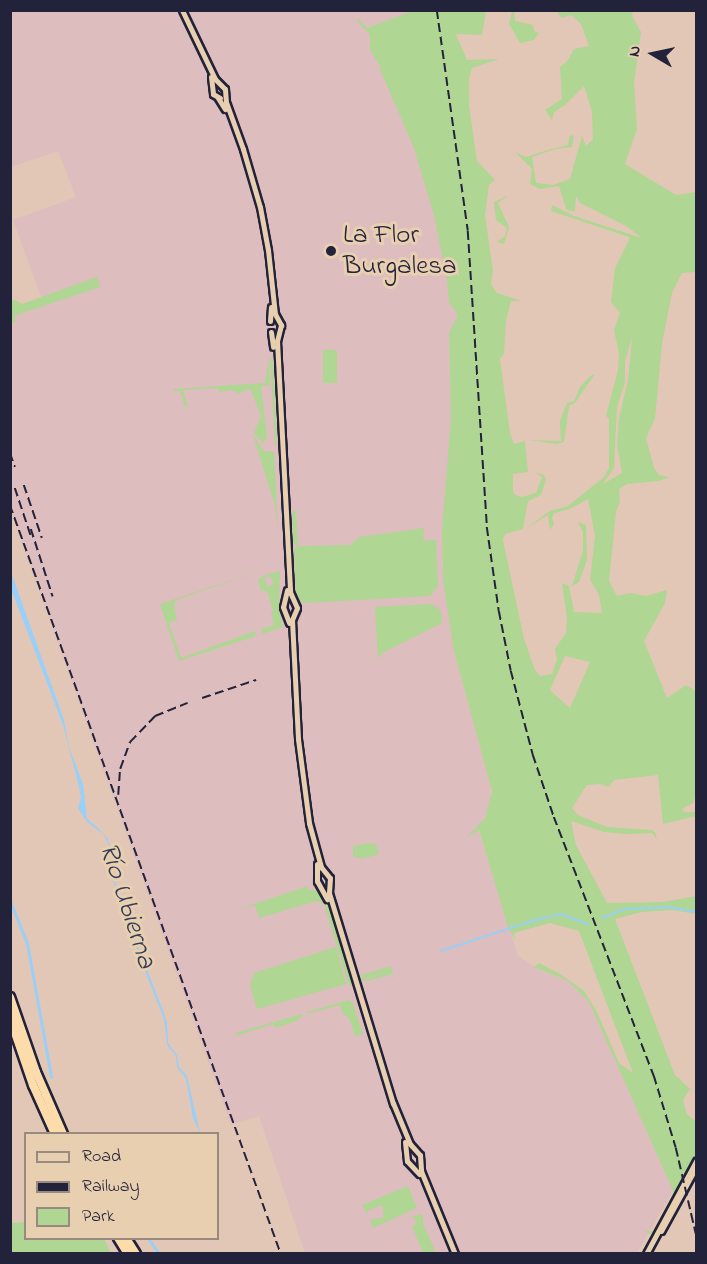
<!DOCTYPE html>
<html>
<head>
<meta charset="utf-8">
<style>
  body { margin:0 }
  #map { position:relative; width:707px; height:1264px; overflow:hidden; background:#e2c7b6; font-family:"Indie Flower",sans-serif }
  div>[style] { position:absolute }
  .built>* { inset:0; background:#ddbdbd }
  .green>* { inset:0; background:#afd693; transform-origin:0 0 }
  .water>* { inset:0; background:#9acff8 }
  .stream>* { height:1.5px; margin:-0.75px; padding:0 0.75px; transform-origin:0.75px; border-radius:0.75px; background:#9acff8 }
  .canal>* { height:3px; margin:-1.5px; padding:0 1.5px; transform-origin:1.5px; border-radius:1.5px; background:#9acff8 }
  .roads { filter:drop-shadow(2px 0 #22223b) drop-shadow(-2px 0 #22223b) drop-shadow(0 2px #22223b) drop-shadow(0 -2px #22223b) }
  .secondary>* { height:5px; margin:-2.5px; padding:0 2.5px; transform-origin:2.5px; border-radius:2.5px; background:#e7cfb0 }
  .highway>* { height:8px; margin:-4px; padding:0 4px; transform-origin:4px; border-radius:4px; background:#fddcac }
  .rail>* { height:1.5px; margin-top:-0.75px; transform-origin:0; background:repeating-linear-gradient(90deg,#22223b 0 9px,transparent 0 13.5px) }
  .dots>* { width:16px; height:16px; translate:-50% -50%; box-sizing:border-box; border:3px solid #e7cfb0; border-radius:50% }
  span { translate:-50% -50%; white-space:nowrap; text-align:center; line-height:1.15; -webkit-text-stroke:6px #e7cfb0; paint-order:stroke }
  .poi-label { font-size:27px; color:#22223b }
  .left { translate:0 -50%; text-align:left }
  .water-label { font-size:28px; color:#343c57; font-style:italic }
  .frame { position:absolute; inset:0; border:12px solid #22223b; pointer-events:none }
  .legend { position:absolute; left:24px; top:1132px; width:195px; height:108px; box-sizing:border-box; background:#e7cfb0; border:2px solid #988a81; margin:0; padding:8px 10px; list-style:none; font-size:18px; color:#22223b }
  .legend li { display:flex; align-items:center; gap:12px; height:30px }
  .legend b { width:30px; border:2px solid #988a81 }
  .north { position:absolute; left:623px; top:24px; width:60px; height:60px; -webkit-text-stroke:4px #e7cfb0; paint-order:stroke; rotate:279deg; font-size:16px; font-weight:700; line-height:24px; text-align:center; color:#22223b }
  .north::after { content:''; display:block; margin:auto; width:21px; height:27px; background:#22223b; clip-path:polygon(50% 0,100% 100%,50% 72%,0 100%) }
</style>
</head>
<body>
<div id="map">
  <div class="built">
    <i style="clip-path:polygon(11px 11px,407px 11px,408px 13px,368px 27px,371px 31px,374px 49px,404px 113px,442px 237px,453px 303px,458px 315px,449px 336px,451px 418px,442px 564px,454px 651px,491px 785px,490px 806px,478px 828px,518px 956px,539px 970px,568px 981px,589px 1002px,673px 1190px,637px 1253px,305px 1253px,259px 1116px,231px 1125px,11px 512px,11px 324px,16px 322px,13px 316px,44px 305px,13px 220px,76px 197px,58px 151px,11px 167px)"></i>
  </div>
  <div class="green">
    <i style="clip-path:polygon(evenodd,407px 11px,486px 11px,482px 35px,456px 34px,467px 60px,499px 59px,472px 68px,469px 78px,469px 106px,477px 161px,495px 180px,489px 185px,485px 215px,493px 271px,491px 284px,497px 293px,522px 301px,511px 301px,506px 321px,504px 354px,500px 359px,510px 433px,514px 444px,525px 441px,528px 472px,513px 474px,513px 491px,515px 495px,522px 497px,536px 493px,542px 477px,535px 472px,544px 475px,546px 480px,541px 495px,528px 501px,523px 529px,505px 534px,503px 540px,524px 639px,535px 670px,540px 676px,552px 674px,557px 659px,555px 649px,566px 633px,567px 618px,562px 583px,569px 586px,574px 612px,602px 613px,599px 595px,590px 580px,595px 536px,588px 499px,570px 509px,554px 513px,552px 518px,554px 524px,550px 530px,548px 515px,525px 529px,550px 511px,568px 506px,604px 477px,609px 468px,609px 419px,606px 416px,618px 370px,619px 354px,614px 330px,620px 313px,611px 302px,615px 268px,629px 240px,629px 237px,551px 211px,552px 205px,574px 216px,642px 238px,626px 226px,580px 203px,576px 196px,575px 211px,570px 211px,566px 209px,559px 186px,540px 189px,530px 184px,532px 169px,515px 152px,526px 157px,551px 149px,568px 145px,570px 135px,574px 136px,572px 147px,555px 149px,532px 157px,536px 183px,553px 185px,570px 179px,582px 136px,586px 146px,593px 139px,592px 112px,584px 86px,565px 105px,554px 112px,552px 120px,545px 110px,562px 99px,560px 67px,568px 60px,574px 49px,589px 46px,581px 24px,571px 15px,562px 18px,556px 11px,633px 11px,632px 16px,641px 32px,634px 83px,637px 129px,625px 164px,676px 195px,696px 192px,696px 272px,682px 273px,672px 293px,662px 343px,655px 419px,646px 438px,654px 468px,659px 475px,669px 477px,659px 481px,627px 484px,619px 489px,620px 502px,616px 512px,609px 581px,617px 596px,631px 593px,646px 596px,667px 590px,665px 603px,644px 641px,667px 698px,686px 685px,696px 691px,696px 792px,693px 803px,682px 809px,684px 812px,696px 812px,696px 816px,663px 824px,658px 775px,614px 780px,609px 787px,600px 784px,587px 785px,572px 808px,578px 815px,607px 827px,651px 830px,655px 832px,657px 840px,652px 833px,627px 834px,604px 832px,571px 821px,576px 845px,607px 903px,663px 902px,696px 896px,696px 914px,673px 910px,642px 912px,615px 919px,675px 1075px,690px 1089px,683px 1100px,687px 1114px,696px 1122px,696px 1176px,678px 1203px,674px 1195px,656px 1230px,650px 1234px,644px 1231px,653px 1231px,674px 1194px,671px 1186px,589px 1002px,568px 981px,534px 967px,539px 963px,560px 974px,584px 991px,596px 1010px,619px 1063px,633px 1073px,579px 931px,550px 923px,514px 933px,515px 940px,508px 927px,479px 830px,466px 838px,485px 818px,492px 791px,454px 651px,443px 581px,442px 530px,451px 418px,449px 333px,458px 315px,449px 302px,447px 282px,450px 280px,447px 280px,434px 215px,414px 148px,379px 67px,382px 65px,379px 65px,370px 49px,370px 35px,356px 20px,358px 19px,367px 28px,407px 13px,407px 11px,638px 317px,632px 338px,628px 380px,619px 418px,617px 445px,622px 473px,603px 484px,614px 468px,617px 407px,625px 382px,625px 361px,638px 317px,407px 11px,565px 656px,590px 662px,570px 708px,550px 690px,565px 656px)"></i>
    <i style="clip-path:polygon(512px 11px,514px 11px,515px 21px,533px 25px,534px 31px,539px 33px,534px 40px,520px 43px,509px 24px)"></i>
    <i style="clip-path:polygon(509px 195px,498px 203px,509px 227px,504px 244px,497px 242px,505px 236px,507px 228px,496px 220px,494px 202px)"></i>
    <i style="clip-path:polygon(97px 277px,100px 287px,14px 316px,16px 322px,11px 324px,11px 301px,15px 300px,22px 304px)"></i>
    <i style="left:323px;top:350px;width:14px;height:33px"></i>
    <i style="clip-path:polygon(269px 358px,270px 385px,261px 386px,267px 437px,263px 443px,254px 433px,261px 416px,251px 390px,247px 389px,239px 394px,231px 390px,220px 392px,218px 388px,183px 390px,188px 407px,185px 407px,180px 391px,173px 391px,173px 389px,265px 383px)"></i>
    <i style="clip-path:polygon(270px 358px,273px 360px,274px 383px,277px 442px,275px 447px)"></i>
    <i style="clip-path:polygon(595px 374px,575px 403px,569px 406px,564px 442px,556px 444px,530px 440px,561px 441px,560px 421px,567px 403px,574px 401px,580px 387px,590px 376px)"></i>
    <i style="clip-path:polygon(253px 435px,264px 451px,274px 452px,278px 529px,275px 505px)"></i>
    <i style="clip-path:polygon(292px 510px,296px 512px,298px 546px,350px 545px,360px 537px,424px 528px,423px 540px,436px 540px,438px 586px,430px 596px,303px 603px,296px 598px,294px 549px,297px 547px,296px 544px,293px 543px)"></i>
    <i style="clip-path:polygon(578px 522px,586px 525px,587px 560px,579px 582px,572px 586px,583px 551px,583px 532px)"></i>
    <i style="clip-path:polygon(277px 565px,176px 600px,174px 605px,177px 620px,169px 623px,181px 658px,255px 631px,256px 636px,179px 661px,160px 604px)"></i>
    <i style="clip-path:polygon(280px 571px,279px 607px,283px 627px,262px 634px,261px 629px,274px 625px,271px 614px,273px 611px,267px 591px,261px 591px,258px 579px,267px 574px,268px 577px,265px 578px,267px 587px,274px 584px,268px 574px)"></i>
    <i style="clip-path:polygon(432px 604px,441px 611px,442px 623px,382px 653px,378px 659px,375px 607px)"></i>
    <i style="clip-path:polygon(368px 843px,376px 844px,379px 854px,362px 859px,353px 856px,353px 846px)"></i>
    <i style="clip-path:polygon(308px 886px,308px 889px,319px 891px,323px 904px,317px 901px,259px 918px,255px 905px,239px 909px)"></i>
    <i style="clip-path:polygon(322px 897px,326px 899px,352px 983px,349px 986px)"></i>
    <i style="clip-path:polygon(344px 925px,359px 975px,366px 979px,390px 971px,366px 978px,361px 975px,391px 966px,393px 974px,368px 981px,359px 979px,342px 928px)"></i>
    <i style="clip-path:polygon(336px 947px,346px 984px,257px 1009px,250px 985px,254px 973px)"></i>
    <i style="clip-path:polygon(348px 1000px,353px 1003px,363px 1034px,355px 1036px,349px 1018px,343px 1014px,340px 1005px,307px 1014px,307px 1012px)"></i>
    <i style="clip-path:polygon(302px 1014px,302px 1017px,294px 1022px,275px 1028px,273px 1024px,236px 1036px,236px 1033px)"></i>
    <i style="clip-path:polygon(408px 1186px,417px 1208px,373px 1228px,370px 1220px,384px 1217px,382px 1205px,367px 1211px,368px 1216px,362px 1205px)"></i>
    <i style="clip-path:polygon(419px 1214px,423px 1216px,423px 1223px,436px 1253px,423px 1253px,412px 1226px,417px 1224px,414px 1218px,409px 1219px)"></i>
    <i style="clip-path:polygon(25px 1222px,26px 1238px,104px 1239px,111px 1253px,11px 1253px,11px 1223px)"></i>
  </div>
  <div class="water">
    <i style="clip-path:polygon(11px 572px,64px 720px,69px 747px,83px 784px,87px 819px,97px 827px,107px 838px,113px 852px,113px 878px,129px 910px,133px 933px,162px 1008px,167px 1022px,168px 1043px,177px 1055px,179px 1067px,187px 1076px,200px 1133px,193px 1118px,186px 1079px,177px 1067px,176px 1056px,167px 1045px,164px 1019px,135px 945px,128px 910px,111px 877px,112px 851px,103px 834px,87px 822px,78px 808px,81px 797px,79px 787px,63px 725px,11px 589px)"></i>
  </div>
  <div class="stream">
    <i style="left:550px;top:917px;width:11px;rotate:-15deg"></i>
    <i style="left:561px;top:914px;width:29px;rotate:20deg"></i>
    <i style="left:602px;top:918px;width:24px;rotate:-22deg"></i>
    <i style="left:624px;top:909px;width:45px;rotate:-2.5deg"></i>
    <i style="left:669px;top:907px;width:27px;rotate:10deg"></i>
    <i style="left:523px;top:924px;width:25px;rotate:-16deg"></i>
    <i style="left:441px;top:951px;width:83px;rotate:-18.2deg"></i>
  </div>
  <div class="canal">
    <i style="left:10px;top:901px;width:45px;rotate:68deg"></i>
    <i style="left:27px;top:943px;width:136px;rotate:79.8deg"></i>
    <i style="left:148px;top:1238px;width:19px;rotate:55deg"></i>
  </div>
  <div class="roads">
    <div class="secondary">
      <i style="left:182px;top:10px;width:76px;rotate:64.4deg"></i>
      <i style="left:215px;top:79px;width:14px;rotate:45deg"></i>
      <i style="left:225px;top:89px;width:13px;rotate:86deg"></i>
      <i style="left:226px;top:102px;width:50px;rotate:70.1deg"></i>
      <i style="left:243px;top:149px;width:60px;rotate:73.7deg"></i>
      <i style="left:260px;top:207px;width:44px;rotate:79.5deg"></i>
      <i style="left:268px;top:250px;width:64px;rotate:83.8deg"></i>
      <i style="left:275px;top:314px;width:13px;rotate:61deg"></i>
      <i style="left:281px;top:325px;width:16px;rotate:104deg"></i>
      <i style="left:277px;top:341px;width:251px;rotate:87deg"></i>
      <i style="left:290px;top:592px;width:17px;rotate:66deg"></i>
      <i style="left:297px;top:608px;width:13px;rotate:113deg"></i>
      <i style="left:292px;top:620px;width:119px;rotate:87.1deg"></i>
      <i style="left:298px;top:739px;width:85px;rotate:82.5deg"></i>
      <i style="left:309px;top:823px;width:46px;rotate:74.7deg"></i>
      <i style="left:321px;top:867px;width:14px;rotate:51deg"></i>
      <i style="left:330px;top:878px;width:15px;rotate:94deg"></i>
      <i style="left:329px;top:893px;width:220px;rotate:73.1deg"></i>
      <i style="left:393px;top:1103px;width:44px;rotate:67.5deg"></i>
      <i style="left:410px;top:1144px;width:15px;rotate:48deg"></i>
      <i style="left:420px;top:1155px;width:16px;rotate:86deg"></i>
      <i style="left:421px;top:1171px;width:90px;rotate:67.7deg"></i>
      <i style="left:211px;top:77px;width:17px;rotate:83deg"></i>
      <i style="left:213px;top:94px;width:8px;rotate:30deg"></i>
      <i style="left:218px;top:98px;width:13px;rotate:58deg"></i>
      <i style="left:270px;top:321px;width:14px;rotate:-86deg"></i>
      <i style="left:271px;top:332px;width:15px;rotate:82deg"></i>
      <i style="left:287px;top:590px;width:17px;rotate:103deg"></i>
      <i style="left:283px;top:607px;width:17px;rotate:69deg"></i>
      <i style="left:317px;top:864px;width:17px;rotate:90deg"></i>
      <i style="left:317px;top:881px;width:21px;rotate:61deg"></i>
      <i style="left:405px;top:1142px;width:19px;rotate:84deg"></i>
      <i style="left:407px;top:1161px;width:18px;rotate:47deg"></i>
      <i style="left:661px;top:1231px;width:73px;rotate:-61.3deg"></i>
      <i style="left:646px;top:1254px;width:106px;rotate:-61.7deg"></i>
    </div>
    <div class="highway">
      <i style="left:10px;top:997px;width:79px;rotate:70.9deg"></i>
      <i style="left:36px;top:1072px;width:68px;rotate:66.5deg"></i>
      <i style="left:10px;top:1018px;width:71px;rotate:71.1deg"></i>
      <i style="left:33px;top:1085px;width:54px;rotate:65.8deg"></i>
      <i style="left:118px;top:1238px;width:19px;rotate:58deg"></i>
      <i style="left:126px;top:1238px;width:19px;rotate:58deg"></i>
    </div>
  </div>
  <div class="rail">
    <i style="left:437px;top:10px;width:223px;rotate:82deg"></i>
    <i style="left:468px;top:231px;width:297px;rotate:86.3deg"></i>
    <i style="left:487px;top:527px;width:85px;rotate:81.9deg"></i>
    <i style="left:499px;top:611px;width:61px;rotate:78.7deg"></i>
    <i style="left:511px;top:671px;width:87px;rotate:75.3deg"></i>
    <i style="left:533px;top:755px;width:65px;rotate:71.3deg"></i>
    <i style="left:554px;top:817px;width:278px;rotate:68.9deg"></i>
    <i style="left:654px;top:1076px;width:75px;rotate:73deg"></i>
    <i style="left:676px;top:1148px;width:88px;rotate:76.9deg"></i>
    <i style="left:10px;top:453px;width:15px;rotate:70deg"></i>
    <i style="left:24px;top:485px;width:56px;rotate:71.2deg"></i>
    <i style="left:15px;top:488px;width:51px;rotate:71.6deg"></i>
    <i style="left:10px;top:505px;width:797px;rotate:70.11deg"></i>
    <i style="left:31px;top:529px;width:71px;rotate:72.1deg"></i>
    <i style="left:202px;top:698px;width:57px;rotate:-18.4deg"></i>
    <i style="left:118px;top:795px;width:26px;rotate:-86deg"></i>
    <i style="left:120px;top:769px;width:29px;rotate:-70deg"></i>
    <i style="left:130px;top:742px;width:36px;rotate:-46deg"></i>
    <i style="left:155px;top:716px;width:35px;rotate:-22deg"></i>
  </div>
  <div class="dots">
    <i style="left:331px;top:251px;background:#22223b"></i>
  </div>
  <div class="poi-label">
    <span class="left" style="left:343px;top:251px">La Flor<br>Burgalesa</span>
  </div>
  <div class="water-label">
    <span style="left:126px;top:906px;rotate:72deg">Río Ubierna</span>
  </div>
  <div class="frame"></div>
  <ul class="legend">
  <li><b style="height:8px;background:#e7cfb0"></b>Road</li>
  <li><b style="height:8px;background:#22223b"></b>Railway</li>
  <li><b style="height:16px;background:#afd693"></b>Park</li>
  </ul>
  <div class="north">N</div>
</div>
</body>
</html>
